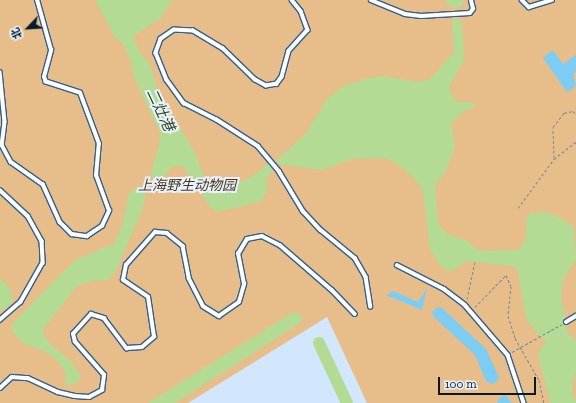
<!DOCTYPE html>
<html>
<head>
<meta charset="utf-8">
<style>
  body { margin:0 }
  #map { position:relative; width:576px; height:403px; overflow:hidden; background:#d2e6fd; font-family:"Zilla Slab","Noto Sans SC",serif }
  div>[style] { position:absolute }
  .green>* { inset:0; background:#e7bd89 }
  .water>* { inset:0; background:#b4db94 }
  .river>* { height:12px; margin:-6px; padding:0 6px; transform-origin:6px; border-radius:6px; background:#b4db94 }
  .building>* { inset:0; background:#7dccf4 }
  .path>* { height:1px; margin-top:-0.5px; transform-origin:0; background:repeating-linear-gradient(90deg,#75899e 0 3px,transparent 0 5px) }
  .roads { filter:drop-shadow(1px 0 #305f91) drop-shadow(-1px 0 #305f91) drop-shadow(0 1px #305f91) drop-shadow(0 -1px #305f91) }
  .service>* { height:3.5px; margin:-1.75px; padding:0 1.75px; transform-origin:1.75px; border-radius:1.75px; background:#fff }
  span { translate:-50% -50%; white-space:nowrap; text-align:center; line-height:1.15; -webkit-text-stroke:4px #e8f2fe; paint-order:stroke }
  .park-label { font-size:14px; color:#4c361a; font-style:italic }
  .water-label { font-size:15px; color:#2f4716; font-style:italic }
  .north { position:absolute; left:8px; top:8px; width:40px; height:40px; -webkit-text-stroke:3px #e8f2fe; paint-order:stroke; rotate:245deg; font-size:11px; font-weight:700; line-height:16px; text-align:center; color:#061a2e }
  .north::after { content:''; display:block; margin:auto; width:14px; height:18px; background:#061a2e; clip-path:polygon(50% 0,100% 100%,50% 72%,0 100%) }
  .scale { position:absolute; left:438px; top:377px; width:98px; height:18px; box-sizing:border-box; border:2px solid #061a2e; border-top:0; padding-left:5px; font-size:12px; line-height:14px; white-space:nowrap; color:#061a2e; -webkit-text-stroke:3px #e8f2fe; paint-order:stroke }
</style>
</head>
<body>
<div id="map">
  <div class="green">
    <i style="clip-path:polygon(0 0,576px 0,576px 403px,367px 403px,327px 317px,188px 403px,0 403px)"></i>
  </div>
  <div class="water">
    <i style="clip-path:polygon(95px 0,172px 0,161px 18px,122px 43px,116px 39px)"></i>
    <i style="clip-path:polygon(443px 0,463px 0,463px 4px,456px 9px)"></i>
    <i style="clip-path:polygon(454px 17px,462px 22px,464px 60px,450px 85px,450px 91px,456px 102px,472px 102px,476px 105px,459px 115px,451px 124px,455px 147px,446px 171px,435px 185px,438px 223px,447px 234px,468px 241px,475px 249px,488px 251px,516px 250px,522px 247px,526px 235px,526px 218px,531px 213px,544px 212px,557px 216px,574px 227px,576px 260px,564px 277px,561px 295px,568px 334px,576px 340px,576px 371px,572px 389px,576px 403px,550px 403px,538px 356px,542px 346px,547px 342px,535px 331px,526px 318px,517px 269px,513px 266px,467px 261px,451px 271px,442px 268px,430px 250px,423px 191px,416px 180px,401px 167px,388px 159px,379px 158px,352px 159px,322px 170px,279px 164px,275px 161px,305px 135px,328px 98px,344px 86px,372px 77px,385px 76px,417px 82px,427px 80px,433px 76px,454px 52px,452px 25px)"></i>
    <i style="clip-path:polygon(135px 55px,144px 57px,149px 62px,160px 97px,194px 150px,203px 174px,213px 184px,225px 187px,250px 178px,268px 164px,272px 167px,272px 171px,267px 178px,267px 192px,260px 202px,217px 212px,210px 207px,183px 166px,171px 167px,162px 180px,152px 179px,151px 172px,159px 146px,160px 133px,133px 75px,131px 61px)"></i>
    <i style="clip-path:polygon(142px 187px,146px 196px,141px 213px,114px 275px,106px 280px,91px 281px,77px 286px,44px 328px,43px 333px,49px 343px,71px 361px,79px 373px,80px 380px,66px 387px,65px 371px,58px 361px,46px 352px,23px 343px,12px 332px,12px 324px,75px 260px,114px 244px,122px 226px,129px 193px,135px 188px)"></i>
    <i style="clip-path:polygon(0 279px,10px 288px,13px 301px,6px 308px,0 310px)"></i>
    <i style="clip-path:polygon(298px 312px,302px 319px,300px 323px,175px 403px,148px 403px,292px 313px)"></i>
  </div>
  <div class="river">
    <i style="left:109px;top:0;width:76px;rotate:65.1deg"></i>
    <i style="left:319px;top:343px;width:66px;rotate:65deg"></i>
  </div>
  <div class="building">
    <i style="clip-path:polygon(553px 50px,563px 64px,576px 55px,576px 72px,573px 74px,576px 86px,567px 92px,543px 58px)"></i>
    <i style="clip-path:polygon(427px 289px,422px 310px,386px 295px,393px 291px,418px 302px)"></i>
    <i style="clip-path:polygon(438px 307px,442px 308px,486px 349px,499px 377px,497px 382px,492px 384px,486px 381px,475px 355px,434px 317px,432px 312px)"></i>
    <i style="clip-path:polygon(505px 395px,512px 403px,497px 403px,499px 398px)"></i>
  </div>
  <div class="path">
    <i style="left:554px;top:158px;width:31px;rotate:-92deg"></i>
    <i style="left:553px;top:127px;width:18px;rotate:-52deg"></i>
    <i style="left:564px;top:113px;width:9px;rotate:-13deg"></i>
    <i style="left:573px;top:111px;width:4px;rotate:45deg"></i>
    <i style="left:518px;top:208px;width:61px;rotate:-53.7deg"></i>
    <i style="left:554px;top:159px;width:28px;rotate:-38deg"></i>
    <i style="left:467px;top:299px;width:38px;rotate:-78deg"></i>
    <i style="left:475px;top:307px;width:45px;rotate:-45.9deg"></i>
    <i style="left:506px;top:275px;width:12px;rotate:66deg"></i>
    <i style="left:511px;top:286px;width:30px;rotate:96deg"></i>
    <i style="left:508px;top:316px;width:23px;rotate:72deg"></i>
    <i style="left:515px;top:338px;width:48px;rotate:60.3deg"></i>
    <i style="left:539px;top:380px;width:24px;rotate:78deg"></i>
    <i style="left:512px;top:352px;width:57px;rotate:-29.2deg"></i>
  </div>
  <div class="roads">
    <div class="service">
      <i style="left:292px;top:0;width:14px;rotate:51deg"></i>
      <i style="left:301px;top:11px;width:20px;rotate:70deg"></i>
      <i style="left:308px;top:30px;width:28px;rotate:132deg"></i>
      <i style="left:289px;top:51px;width:27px;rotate:105deg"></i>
      <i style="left:282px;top:77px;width:9px;rotate:126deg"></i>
      <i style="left:277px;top:84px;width:11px;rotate:170deg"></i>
      <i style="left:266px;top:86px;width:13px;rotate:-151deg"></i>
      <i style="left:255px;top:80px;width:45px;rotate:-135.9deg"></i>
      <i style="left:223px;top:49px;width:35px;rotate:-149deg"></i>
      <i style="left:193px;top:31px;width:19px;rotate:-177deg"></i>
      <i style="left:174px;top:30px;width:16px;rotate:145deg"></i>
      <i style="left:161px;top:39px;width:15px;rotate:110deg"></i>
      <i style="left:156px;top:53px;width:29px;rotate:68deg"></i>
      <i style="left:167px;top:80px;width:29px;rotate:54deg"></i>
      <i style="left:184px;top:103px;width:36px;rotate:27deg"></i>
      <i style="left:216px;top:119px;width:50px;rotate:32.7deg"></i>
      <i style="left:258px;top:146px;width:33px;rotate:50deg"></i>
      <i style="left:279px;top:171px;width:47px;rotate:59deg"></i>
      <i style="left:303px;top:211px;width:26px;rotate:47deg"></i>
      <i style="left:321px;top:230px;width:44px;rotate:39.5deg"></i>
      <i style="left:355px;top:258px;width:22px;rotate:60deg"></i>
      <i style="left:366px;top:277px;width:30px;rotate:81deg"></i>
      <i style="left:371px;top:0;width:37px;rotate:22deg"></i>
      <i style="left:405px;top:14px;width:16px;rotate:7deg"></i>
      <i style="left:421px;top:16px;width:49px;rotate:-3.5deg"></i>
      <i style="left:470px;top:13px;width:5px;rotate:-53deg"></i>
      <i style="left:473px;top:9px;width:9px;rotate:-103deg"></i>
      <i style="left:522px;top:0;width:10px;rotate:45deg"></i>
      <i style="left:529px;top:7px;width:24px;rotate:-17deg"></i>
      <i style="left:0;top:72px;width:50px;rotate:84.3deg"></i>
      <i style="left:5px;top:122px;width:23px;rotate:97deg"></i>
      <i style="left:2px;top:145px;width:19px;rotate:62deg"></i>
      <i style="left:11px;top:162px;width:39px;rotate:35deg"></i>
      <i style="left:43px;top:184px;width:42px;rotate:65.9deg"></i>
      <i style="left:60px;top:222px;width:17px;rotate:45deg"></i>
      <i style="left:72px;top:234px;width:15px;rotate:8deg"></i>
      <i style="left:87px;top:236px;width:18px;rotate:-34deg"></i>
      <i style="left:102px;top:226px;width:17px;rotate:-65deg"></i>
      <i style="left:109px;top:211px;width:37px;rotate:-110deg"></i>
      <i style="left:96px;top:176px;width:32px;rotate:-85deg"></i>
      <i style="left:99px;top:144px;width:54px;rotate:-110.4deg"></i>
      <i style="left:80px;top:93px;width:36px;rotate:-162deg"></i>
      <i style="left:46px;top:82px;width:5px;rotate:-112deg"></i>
      <i style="left:44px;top:77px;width:28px;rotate:-75deg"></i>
      <i style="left:51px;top:50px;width:52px;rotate:-105.6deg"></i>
      <i style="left:0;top:190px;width:38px;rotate:43deg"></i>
      <i style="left:28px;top:216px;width:29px;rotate:61deg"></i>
      <i style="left:42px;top:241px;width:22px;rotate:87deg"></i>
      <i style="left:43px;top:263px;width:45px;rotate:119.4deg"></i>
      <i style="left:21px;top:302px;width:28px;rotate:139deg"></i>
      <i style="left:397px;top:265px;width:53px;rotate:27.1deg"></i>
      <i style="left:444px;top:289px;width:26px;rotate:37deg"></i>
      <i style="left:465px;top:305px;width:66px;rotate:49.3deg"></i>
      <i style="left:508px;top:355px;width:51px;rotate:71.6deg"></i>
      <i style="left:566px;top:322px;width:12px;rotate:-31deg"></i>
      <i style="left:0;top:388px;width:16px;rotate:-43deg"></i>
      <i style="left:12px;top:377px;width:16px;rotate:4deg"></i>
      <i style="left:28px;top:378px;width:33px;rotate:25deg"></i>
      <i style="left:58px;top:392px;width:17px;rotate:13deg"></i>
      <i style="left:75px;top:396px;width:14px;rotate:4deg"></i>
      <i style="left:89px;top:397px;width:15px;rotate:-28deg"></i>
      <i style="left:102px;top:390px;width:15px;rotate:-82deg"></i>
      <i style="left:104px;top:375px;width:44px;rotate:-131.3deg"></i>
      <i style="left:75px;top:342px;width:8px;rotate:-104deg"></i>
      <i style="left:73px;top:334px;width:27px;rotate:-48deg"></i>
      <i style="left:91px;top:314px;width:14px;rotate:17deg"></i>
      <i style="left:104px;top:318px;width:38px;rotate:53deg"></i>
      <i style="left:127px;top:348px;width:15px;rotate:-4deg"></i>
      <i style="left:142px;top:347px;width:16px;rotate:-40deg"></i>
      <i style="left:154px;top:337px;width:40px;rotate:-98.5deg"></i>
      <i style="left:148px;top:297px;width:30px;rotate:-146deg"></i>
      <i style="left:123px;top:280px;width:15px;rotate:-79deg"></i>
      <i style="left:126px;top:265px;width:44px;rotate:-48.7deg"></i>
      <i style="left:155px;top:232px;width:12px;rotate:5deg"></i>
      <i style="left:167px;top:233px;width:21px;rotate:39deg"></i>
      <i style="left:183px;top:246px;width:33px;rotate:79deg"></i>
      <i style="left:189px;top:278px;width:31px;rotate:63deg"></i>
      <i style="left:203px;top:306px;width:19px;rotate:32deg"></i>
      <i style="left:219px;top:316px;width:24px;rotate:-35deg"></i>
      <i style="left:239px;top:302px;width:19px;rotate:-74deg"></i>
      <i style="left:244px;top:284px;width:31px;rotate:-101deg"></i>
      <i style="left:238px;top:254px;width:17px;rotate:-59deg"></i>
      <i style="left:247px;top:239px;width:15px;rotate:-11deg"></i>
      <i style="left:262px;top:236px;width:20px;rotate:27deg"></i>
      <i style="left:280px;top:245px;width:69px;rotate:40.9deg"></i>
      <i style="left:332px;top:290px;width:33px;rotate:46deg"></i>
    </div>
  </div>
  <div class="park-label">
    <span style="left:187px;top:186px">上海野生动物园</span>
  </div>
  <div class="water-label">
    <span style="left:160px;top:110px;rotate:65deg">二灶港</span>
  </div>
  <div class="north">北</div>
  <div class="scale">100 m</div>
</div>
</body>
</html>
